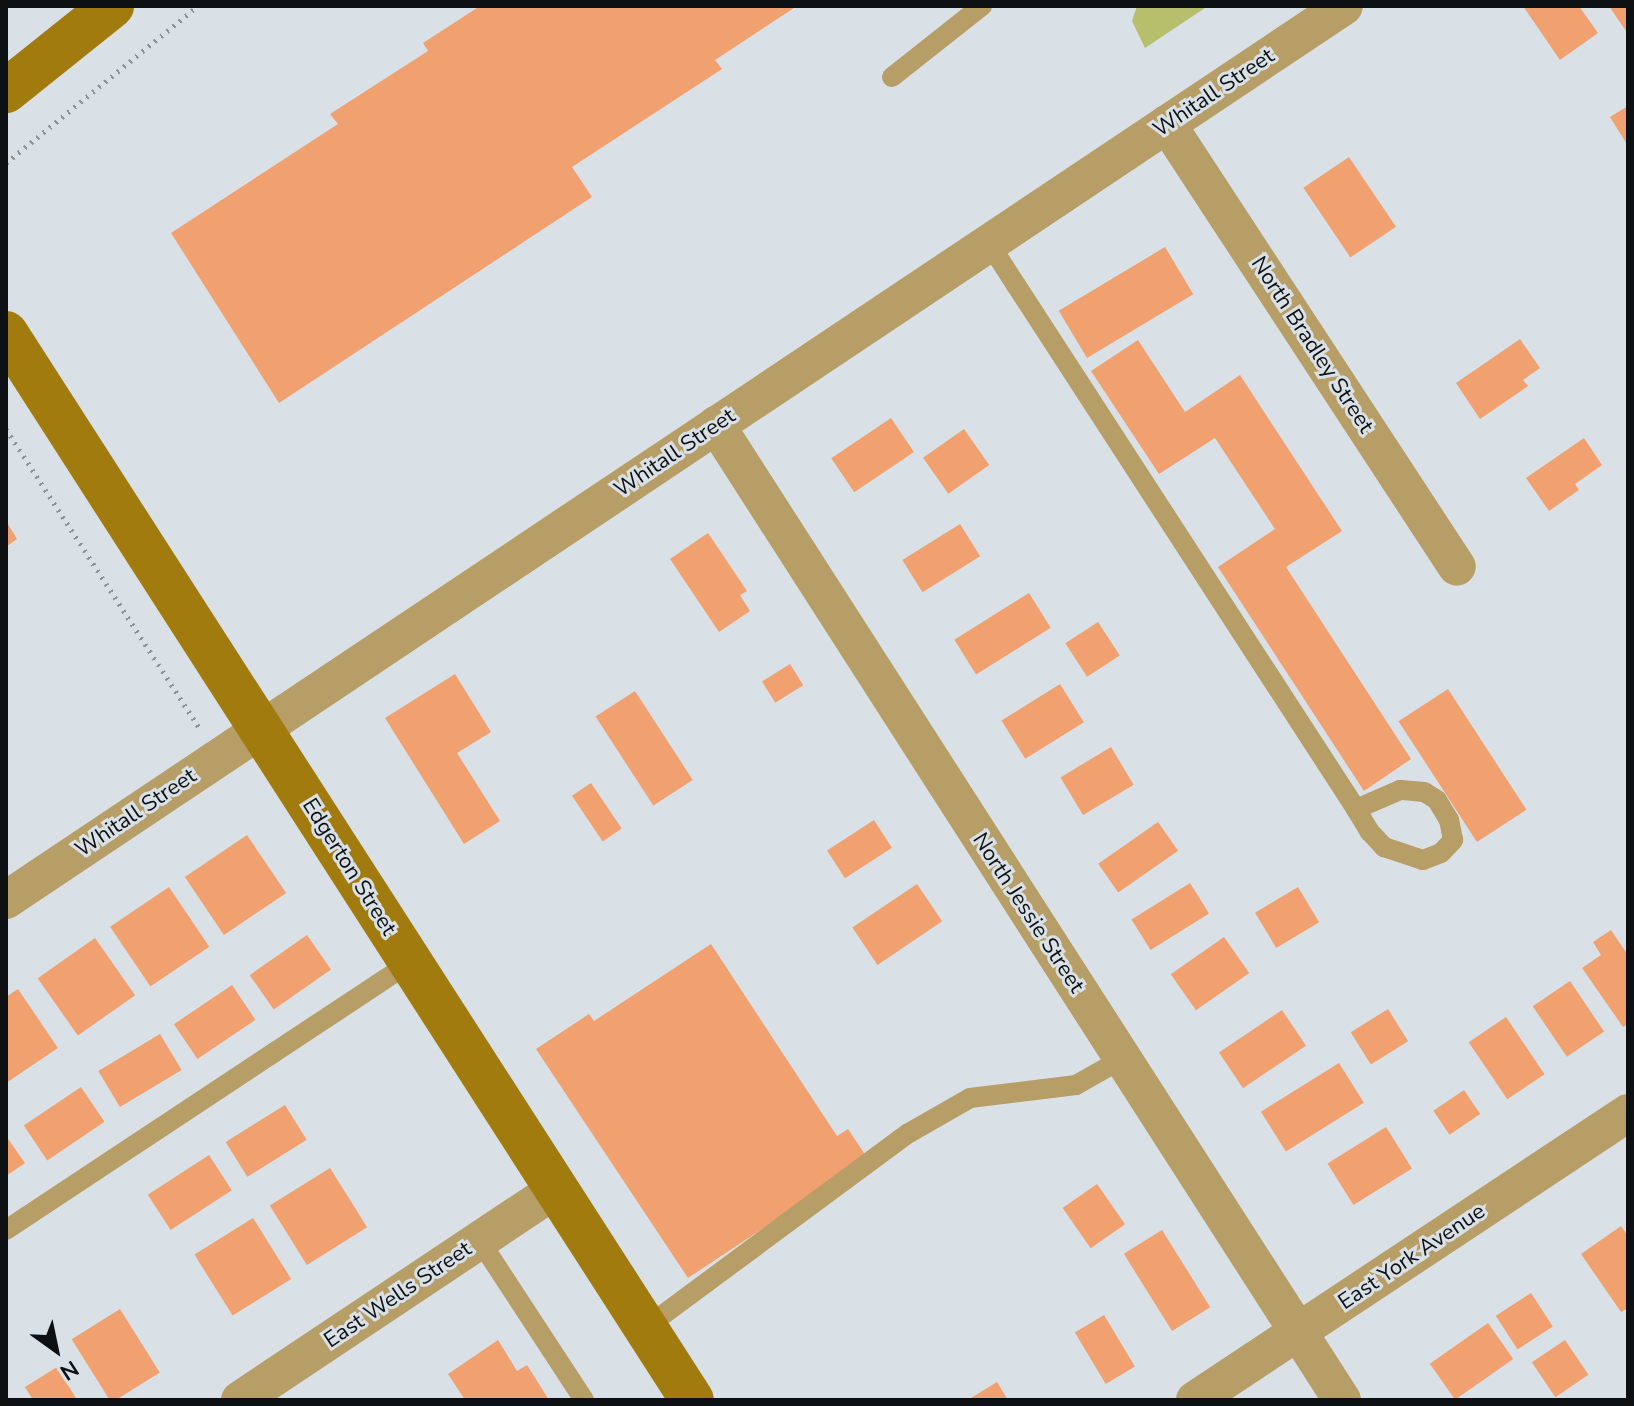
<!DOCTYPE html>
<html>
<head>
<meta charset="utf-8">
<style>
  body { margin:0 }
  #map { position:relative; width:1634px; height:1406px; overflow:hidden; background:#d9e1e7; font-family:"Nunito Sans",sans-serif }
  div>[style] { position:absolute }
  .green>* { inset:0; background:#b7bf6c }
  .building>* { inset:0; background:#f1a06f; transform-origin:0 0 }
  .path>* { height:5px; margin-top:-2.5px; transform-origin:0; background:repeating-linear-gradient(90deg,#8c9297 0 2px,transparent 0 8px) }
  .lane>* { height:20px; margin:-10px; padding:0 10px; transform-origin:10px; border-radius:10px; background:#b79d66 }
  .street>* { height:38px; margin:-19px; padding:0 19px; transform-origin:19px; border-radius:19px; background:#b79d66 }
  .secondary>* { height:44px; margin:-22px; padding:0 22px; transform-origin:22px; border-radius:22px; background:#a27b0f }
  span { translate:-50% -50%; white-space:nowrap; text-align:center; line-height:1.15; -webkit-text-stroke:6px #d9e1e7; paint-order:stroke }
  .street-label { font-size:22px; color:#0d1012 }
  .frame { position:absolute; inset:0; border:8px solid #0d1012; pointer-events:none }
  .north { position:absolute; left:16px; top:1310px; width:80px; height:80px; -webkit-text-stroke:6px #d9e1e7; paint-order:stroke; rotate:147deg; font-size:22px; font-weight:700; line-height:32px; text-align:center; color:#0d1012 }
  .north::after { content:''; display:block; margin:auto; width:28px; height:36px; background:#0d1012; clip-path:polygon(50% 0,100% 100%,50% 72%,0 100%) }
</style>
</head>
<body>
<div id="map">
  <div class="green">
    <i style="clip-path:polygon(1137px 6px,1208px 6px,1145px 48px,1132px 21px)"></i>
  </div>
  <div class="building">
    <i style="clip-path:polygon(480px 6px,797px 6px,715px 60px,722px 69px,572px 167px,592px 197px,279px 403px,171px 233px,338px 124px,330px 114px,428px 51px,423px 43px)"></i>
    <i style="clip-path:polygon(1523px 6px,1579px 6px,1598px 33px,1560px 60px)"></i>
    <i style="clip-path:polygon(1609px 6px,1628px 6px,1628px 34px)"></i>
    <i style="clip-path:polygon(1628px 106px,1628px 146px,1610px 117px)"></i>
    <i style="left:1349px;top:157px;width:84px;height:55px;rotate:56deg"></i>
    <i style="left:1165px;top:247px;width:55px;height:124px;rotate:59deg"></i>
    <i style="clip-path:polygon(1520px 339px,1540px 368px,1523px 380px,1528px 386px,1480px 419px,1456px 383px)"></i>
    <i style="clip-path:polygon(1138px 340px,1185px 412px,1240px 375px,1342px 531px,1286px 567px,1411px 759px,1364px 791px,1218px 567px,1275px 529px,1215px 438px,1159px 474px,1091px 371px)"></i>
    <i style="left:891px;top:418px;width:41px;height:72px;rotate:56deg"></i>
    <i style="left:964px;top:429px;width:44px;height:50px;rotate:55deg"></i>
    <i style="clip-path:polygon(1584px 438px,1602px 465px,1575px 484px,1579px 490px,1549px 511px,1526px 478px)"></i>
    <i style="clip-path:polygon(6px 521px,17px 539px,6px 547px)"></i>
    <i style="left:960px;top:524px;width:38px;height:68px;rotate:58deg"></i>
    <i style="clip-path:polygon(708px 533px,747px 591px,740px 595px,750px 611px,719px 632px,670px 559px)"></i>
    <i style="left:1029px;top:593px;width:41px;height:88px;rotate:58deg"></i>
    <i style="left:1098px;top:622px;width:40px;height:39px;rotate:57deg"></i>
    <i style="left:790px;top:664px;width:25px;height:33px;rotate:58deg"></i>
    <i style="clip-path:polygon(455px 674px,491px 732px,457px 753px,500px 821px,464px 844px,385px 718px)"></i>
    <i style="left:1060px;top:684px;width:45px;height:69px;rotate:58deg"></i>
    <i style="left:1448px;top:689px;width:144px;height:59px;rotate:57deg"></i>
    <i style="left:635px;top:691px;width:106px;height:47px;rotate:57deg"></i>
    <i style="left:1111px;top:747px;width:44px;height:59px;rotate:59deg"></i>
    <i style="left:591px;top:783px;width:55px;height:23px;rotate:56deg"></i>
    <i style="left:874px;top:820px;width:33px;height:56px;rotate:57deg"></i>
    <i style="left:1158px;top:822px;width:35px;height:73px;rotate:55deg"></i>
    <i style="left:247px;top:835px;width:70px;height:75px;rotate:56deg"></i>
    <i style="left:1190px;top:883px;width:36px;height:69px;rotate:58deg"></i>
    <i style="left:917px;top:884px;width:45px;height:78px;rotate:56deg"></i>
    <i style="left:169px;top:887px;width:72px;height:71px;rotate:56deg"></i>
    <i style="left:1298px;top:887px;width:41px;height:50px;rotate:59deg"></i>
    <i style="clip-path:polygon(1611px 930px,1628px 955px,1628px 1024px,1623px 1027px,1582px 968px,1601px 955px,1593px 942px)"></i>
    <i style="left:307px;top:935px;width:42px;height:70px;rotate:55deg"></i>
    <i style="left:1224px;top:937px;width:44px;height:65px;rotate:55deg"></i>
    <i style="left:95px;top:938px;width:70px;height:70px;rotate:55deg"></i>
    <i style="clip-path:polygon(711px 944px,837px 1136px,848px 1129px,868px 1159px,688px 1278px,536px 1049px,589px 1014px,594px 1021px)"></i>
    <i style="left:1570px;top:981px;width:61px;height:45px;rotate:56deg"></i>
    <i style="left:232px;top:985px;width:42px;height:70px;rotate:56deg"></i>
    <i style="clip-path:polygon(18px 989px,58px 1048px,6px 1083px,6px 997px)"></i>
    <i style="left:1388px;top:1009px;width:38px;height:44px;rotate:58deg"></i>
    <i style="left:1282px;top:1010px;width:43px;height:76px;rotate:56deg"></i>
    <i style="left:1506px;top:1017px;width:69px;height:45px;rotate:56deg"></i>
    <i style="left:160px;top:1034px;width:42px;height:72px;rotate:59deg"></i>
    <i style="left:1339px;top:1063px;width:47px;height:92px;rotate:58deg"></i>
    <i style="left:81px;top:1087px;width:42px;height:69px;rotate:56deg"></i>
    <i style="left:1464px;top:1090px;width:29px;height:37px;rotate:56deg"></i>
    <i style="left:285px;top:1105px;width:41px;height:70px;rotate:58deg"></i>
    <i style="left:1386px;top:1127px;width:49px;height:69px;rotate:58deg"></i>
    <i style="clip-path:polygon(6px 1136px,25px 1163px,6px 1176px)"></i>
    <i style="left:209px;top:1155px;width:42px;height:73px;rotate:57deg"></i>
    <i style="left:330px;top:1168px;width:70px;height:71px;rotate:58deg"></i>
    <i style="left:1097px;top:1184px;width:49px;height:42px;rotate:55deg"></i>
    <i style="left:253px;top:1218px;width:72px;height:69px;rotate:58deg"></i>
    <i style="clip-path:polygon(1621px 1226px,1628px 1236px,1628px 1308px,1621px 1312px,1581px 1254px)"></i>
    <i style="left:1162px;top:1230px;width:91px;height:45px;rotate:58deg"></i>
    <i style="left:1531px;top:1293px;width:40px;height:42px;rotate:57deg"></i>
    <i style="left:120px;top:1309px;width:75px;height:57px;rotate:58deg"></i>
    <i style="left:1104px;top:1315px;width:60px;height:34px;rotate:59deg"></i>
    <i style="left:1488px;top:1323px;width:44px;height:71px;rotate:55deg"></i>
    <i style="clip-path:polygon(498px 1340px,517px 1371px,527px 1365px,549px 1400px,465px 1400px,448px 1374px)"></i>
    <i style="left:1565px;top:1340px;width:42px;height:40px;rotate:56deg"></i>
    <i style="clip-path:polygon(57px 1367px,77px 1400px,33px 1400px,25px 1387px)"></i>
    <i style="clip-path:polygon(997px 1382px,1008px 1400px,972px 1400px,971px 1398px)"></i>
  </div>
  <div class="path">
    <i style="left:6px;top:163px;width:248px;rotate:-39.3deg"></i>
    <i style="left:6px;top:429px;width:355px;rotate:57.1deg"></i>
  </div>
  <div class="lane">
    <i style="left:892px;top:77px;width:115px;rotate:-38.3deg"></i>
    <i style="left:989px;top:243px;width:50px;rotate:57.3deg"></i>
    <i style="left:1016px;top:285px;width:625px;rotate:57.02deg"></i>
    <i style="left:1356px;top:809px;width:27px;rotate:59deg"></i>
    <i style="left:1370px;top:832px;width:21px;rotate:47deg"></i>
    <i style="left:1384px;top:847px;width:41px;rotate:18.4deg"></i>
    <i style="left:1423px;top:860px;width:19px;rotate:-21deg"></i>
    <i style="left:1441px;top:853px;width:18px;rotate:-47deg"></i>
    <i style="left:1453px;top:840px;width:20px;rotate:-101deg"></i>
    <i style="left:1449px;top:820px;width:23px;rotate:-121deg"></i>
    <i style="left:1437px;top:800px;width:15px;rotate:-148deg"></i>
    <i style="left:1424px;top:792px;width:24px;rotate:-175deg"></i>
    <i style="left:1400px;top:790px;width:48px;rotate:156.6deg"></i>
    <i style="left:6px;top:1230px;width:482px;rotate:-33.5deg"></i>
    <i style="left:480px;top:1241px;width:190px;rotate:56.8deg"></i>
    <i style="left:645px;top:1328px;width:328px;rotate:-36.5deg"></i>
    <i style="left:909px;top:1133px;width:70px;rotate:-29.8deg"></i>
    <i style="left:970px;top:1098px;width:107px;rotate:-7deg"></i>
    <i style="left:1076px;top:1085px;width:53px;rotate:-29.5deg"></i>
  </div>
  <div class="street">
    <i style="left:1167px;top:124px;width:529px;rotate:56.79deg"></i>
    <i style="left:716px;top:425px;width:1159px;rotate:57.3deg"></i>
    <i style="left:6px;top:900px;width:1609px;rotate:-33.75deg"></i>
    <i style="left:240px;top:1400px;width:379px;rotate:-33.7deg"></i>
    <i style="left:1195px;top:1400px;width:519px;rotate:-33.54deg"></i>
  </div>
  <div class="secondary">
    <i style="left:6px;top:91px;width:136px;rotate:-38.7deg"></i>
    <i style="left:6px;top:333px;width:1268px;rotate:57.26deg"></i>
  </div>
  <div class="street-label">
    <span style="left:1214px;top:93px;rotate:-34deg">Whitall Street</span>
    <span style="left:1312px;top:345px;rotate:57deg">North Bradley Street</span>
    <span style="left:675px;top:453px;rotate:-34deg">Whitall Street</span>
    <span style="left:136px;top:813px;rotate:-34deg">Whitall Street</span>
    <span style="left:349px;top:867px;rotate:58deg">Edgerton Street</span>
    <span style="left:1028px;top:913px;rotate:57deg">North Jessie Street</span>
    <span style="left:1412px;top:1257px;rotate:-34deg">East York Avenue</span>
    <span style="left:398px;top:1295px;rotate:-34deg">East Wells Street</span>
  </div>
  <div class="frame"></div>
  <div class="north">N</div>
</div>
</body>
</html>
